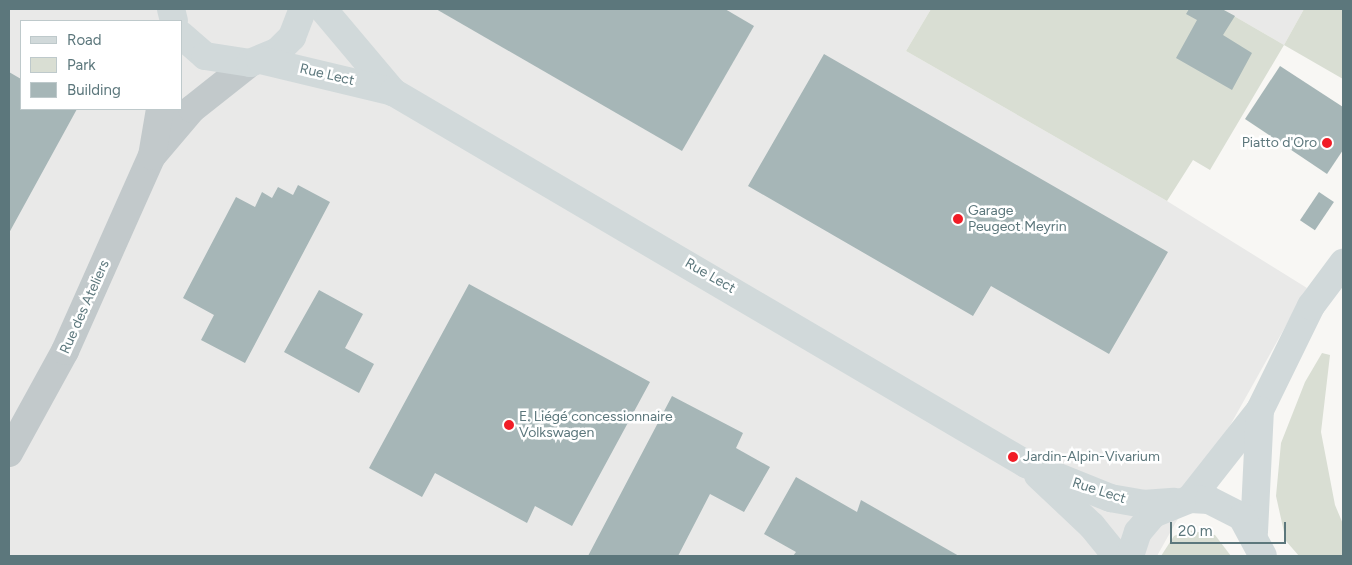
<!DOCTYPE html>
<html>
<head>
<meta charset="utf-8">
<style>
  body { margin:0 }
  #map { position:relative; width:1352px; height:565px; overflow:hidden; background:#f8f7f4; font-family:Figtree,sans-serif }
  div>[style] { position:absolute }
  .built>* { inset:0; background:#e9e9e8 }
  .green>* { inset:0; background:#d9ded3 }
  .building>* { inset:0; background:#a6b6b7; transform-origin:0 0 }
  .minor>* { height:28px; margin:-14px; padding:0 14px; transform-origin:14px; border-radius:14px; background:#c2c9cb }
  .major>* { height:28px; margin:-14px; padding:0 14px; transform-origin:14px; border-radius:14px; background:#d1d9da }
  .dots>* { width:14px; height:14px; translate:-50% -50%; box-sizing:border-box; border:2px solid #fff; border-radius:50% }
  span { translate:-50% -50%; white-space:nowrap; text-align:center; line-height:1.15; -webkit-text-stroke:5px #fff; paint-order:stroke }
  .street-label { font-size:14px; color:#5c777c }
  .poi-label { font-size:14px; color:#5c777c }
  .right { translate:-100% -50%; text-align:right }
  .left { translate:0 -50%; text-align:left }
  .frame { position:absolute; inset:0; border:10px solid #5c777c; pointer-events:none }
  .legend { position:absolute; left:20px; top:20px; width:162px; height:90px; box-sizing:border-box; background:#fff; border:1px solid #bec9cb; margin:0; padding:6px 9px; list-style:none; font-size:15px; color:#5c777c }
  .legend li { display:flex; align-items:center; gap:10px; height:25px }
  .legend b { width:25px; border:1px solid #bec9cb }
  .scale { position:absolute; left:1170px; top:522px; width:116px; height:22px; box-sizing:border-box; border:2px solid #5c777c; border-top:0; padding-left:6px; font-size:15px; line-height:18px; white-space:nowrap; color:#5c777c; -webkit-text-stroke:4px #fff; paint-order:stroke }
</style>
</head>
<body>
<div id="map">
  <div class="built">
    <i style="clip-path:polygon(evenodd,9px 9px,931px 9px,906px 51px,1167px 201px,1307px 288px,1157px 556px,9px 556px,9px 9px,21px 21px,181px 21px,181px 109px,21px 109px,21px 21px)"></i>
    <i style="clip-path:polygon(1222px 9px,1304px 9px,1284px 45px)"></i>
  </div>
  <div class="green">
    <i style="clip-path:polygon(931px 9px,1222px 9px,1284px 45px,1304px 9px,1343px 9px,1343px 79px,1284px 45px,1210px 170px,1193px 160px,1167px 201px,906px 51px)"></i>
    <i style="clip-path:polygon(1322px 353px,1330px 355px,1321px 432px,1335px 505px,1343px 524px,1343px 556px,1299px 556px,1286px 541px,1276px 496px,1281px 443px,1305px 382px)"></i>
    <i style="clip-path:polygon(1187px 530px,1215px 535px,1231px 556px,1161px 556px,1174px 536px)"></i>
  </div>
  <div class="building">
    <i style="clip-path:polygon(436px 9px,725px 9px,754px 26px,682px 151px)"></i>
    <i style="clip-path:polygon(1189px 9px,1222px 9px,1235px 16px,1223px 35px,1252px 53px,1232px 90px,1176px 58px,1197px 20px,1186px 14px)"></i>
    <i style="clip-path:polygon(824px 54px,1168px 252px,1109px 354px,991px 286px,973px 316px,748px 186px)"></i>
    <i style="clip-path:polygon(1280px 66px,1343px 107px,1343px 150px,1327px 174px,1245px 119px)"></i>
    <i style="clip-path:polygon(9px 72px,21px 79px,21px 109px,77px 109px,9px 233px)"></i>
    <i style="clip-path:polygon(298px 185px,330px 202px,245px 363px,201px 340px,214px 315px,183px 298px,236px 197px,255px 207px,262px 192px,272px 198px,278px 187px,293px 195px)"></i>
    <i style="left:1319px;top:192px;width:18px;height:34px;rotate:34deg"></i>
    <i style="clip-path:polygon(469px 284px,650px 382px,572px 526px,535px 506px,527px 523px,435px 473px,422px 497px,369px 468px)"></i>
    <i style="clip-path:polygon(319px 290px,363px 314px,345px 348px,374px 364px,359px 393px,284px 352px)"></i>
    <i style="clip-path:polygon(672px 396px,743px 433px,736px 448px,770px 467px,744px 512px,710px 494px,678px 556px,588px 556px)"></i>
    <i style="clip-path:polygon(796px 477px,857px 512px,861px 500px,959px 556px,793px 556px,796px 552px,764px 534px)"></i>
  </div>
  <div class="minor">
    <i style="left:153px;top:155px;width:60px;rotate:-49.7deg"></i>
    <i style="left:192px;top:109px;width:74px;rotate:-38.4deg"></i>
    <i style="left:9px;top:453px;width:116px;rotate:-61.2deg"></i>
    <i style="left:65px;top:351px;width:214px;rotate:-66deg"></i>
    <i style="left:152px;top:156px;width:48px;rotate:-80.3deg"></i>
  </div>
  <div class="major">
    <i style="left:171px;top:9px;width:12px;rotate:76deg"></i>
    <i style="left:323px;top:9px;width:109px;rotate:49.9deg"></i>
    <i style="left:181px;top:35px;width:32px;rotate:41deg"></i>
    <i style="left:205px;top:56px;width:46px;rotate:8.8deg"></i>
    <i style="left:250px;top:63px;width:30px;rotate:-23deg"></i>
    <i style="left:278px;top:51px;width:20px;rotate:-45deg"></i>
    <i style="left:292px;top:37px;width:30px;rotate:-69deg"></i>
    <i style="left:260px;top:60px;width:137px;rotate:13.5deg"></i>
    <i style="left:393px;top:92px;width:734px;rotate:30.44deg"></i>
    <i style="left:1026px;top:464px;width:91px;rotate:22deg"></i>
    <i style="left:1110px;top:498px;width:34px;rotate:10deg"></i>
    <i style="left:1143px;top:504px;width:31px;rotate:-4deg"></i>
    <i style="left:1038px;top:475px;width:74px;rotate:43.4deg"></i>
    <i style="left:1092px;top:526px;width:38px;rotate:51deg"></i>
    <i style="left:1190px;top:499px;width:113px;rotate:-51.8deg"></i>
    <i style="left:1260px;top:410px;width:116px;rotate:-63.9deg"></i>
    <i style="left:1311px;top:306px;width:54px;rotate:-53.3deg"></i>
    <i style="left:1254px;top:532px;width:122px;rotate:-87.2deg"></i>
    <i style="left:1130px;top:556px;width:25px;rotate:-72deg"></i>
    <i style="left:1138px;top:532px;width:23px;rotate:-50deg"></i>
    <i style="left:1153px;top:514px;width:40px;rotate:-22deg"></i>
    <i style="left:1190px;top:499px;width:19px;rotate:3deg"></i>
    <i style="left:1209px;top:500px;width:37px;rotate:27deg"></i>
    <i style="left:1242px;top:517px;width:44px;rotate:61.7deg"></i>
  </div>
  <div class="dots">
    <i style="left:1327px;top:143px;background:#f11c26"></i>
    <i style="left:958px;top:219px;background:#f11c26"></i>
    <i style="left:509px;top:425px;background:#f11c26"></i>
    <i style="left:1013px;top:457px;background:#f11c26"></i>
  </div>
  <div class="street-label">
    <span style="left:327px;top:75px;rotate:13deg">Rue Lect</span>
    <span style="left:710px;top:276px;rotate:30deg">Rue Lect</span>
    <span style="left:85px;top:307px;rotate:-66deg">Rue des Ateliers</span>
    <span style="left:1099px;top:491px;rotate:18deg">Rue Lect</span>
  </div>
  <div class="poi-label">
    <span class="right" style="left:1317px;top:143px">Piatto d'Oro</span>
    <span class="left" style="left:968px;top:219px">Garage<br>Peugeot Meyrin</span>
    <span class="left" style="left:519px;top:425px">E. Liégé concessionnaire<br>Volkswagen</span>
    <span class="left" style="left:1023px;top:457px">Jardin-Alpin-Vivarium</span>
  </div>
  <div class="frame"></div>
  <ul class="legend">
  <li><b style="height:6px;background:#d1d9da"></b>Road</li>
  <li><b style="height:14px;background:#d9ded3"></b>Park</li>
  <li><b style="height:14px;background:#a6b6b7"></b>Building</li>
  </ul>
  <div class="scale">20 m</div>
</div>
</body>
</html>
